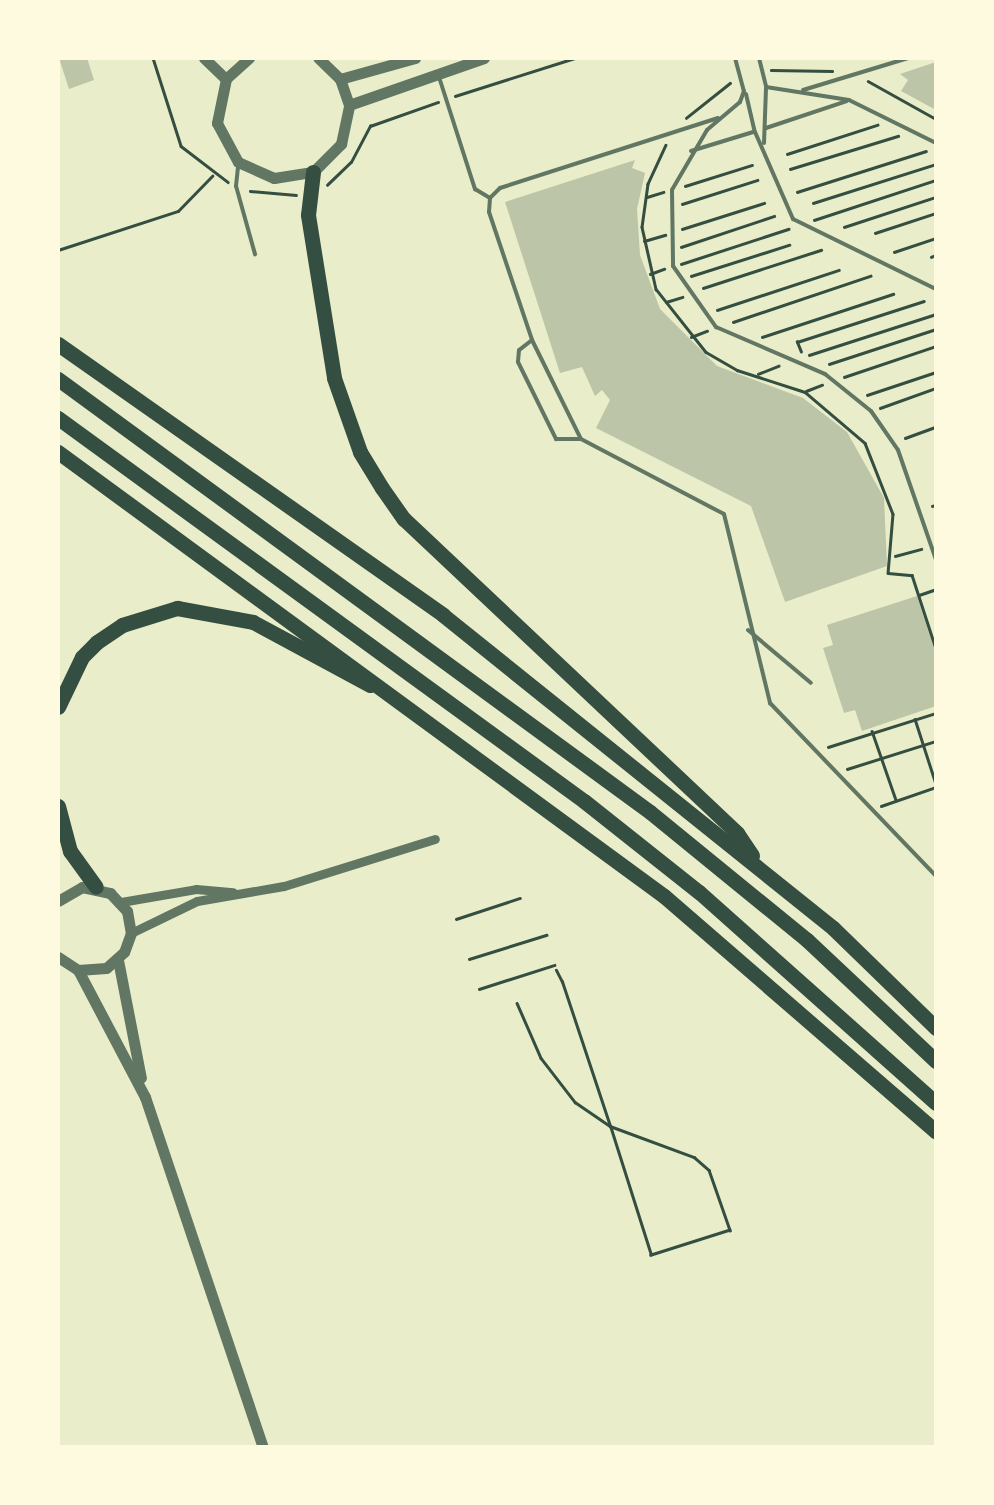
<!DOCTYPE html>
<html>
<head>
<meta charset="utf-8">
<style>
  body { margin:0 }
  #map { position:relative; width:994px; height:1505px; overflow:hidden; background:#e9edc9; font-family:Inter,sans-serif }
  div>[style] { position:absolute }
  .building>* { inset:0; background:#bcc5a7 }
  .path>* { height:2.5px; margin:-1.25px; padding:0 1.25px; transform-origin:1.25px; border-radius:1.25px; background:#344e41 }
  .service>* { height:4px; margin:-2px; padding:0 2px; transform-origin:2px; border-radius:2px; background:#617663 }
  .minor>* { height:9px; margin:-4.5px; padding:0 4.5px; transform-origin:4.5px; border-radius:4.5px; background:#617663 }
  .tertiary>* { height:11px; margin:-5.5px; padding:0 5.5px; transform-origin:5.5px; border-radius:5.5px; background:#617663 }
  .motorway>* { height:15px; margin:-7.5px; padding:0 7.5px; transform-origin:7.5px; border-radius:7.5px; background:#344e41 }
  span { translate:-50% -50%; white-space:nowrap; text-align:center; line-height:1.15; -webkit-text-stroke:10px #fefae0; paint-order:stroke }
  .frame { position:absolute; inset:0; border:60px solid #fefae0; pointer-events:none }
</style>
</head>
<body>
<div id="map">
  <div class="building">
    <i style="clip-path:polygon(59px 58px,87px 58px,94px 80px,69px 89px)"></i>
    <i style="clip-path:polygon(936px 62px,936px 110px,901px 91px,908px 80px,900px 74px)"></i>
    <i style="clip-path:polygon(635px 160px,632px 168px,645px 173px,637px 209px,640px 255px,660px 309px,717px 366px,803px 398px,847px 432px,884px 498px,887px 566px,785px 602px,751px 506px,596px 428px,610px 400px,602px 390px,595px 396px,582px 367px,560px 373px,505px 202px)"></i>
    <i style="clip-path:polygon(917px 596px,936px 655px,936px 706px,862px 731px,855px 710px,844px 713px,823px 648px,833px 645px,827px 625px)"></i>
  </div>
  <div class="path">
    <i style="left:153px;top:58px;width:92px;rotate:72.3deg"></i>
    <i style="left:181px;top:146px;width:59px;rotate:37.5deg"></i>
    <i style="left:771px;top:70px;width:61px;rotate:0.9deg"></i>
    <i style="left:868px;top:81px;width:78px;rotate:29.2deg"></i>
    <i style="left:455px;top:96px;width:126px;rotate:-17.6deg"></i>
    <i style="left:686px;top:118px;width:56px;rotate:-38.5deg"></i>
    <i style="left:666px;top:145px;width:43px;rotate:114.8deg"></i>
    <i style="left:648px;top:184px;width:43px;rotate:97.9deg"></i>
    <i style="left:642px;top:227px;width:64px;rotate:77.3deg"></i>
    <i style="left:656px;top:289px;width:80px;rotate:51.6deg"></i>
    <i style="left:706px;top:352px;width:36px;rotate:30deg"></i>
    <i style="left:737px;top:370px;width:71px;rotate:17.9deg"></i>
    <i style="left:805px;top:392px;width:79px;rotate:40.4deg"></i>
    <i style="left:865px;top:443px;width:76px;rotate:68.5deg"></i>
    <i style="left:893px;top:514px;width:59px;rotate:94.8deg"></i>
    <i style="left:888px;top:573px;width:24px;rotate:5deg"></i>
    <i style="left:912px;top:575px;width:78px;rotate:72deg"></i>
    <i style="left:787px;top:154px;width:95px;rotate:-17.9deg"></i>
    <i style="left:790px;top:169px;width:113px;rotate:-17deg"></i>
    <i style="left:327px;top:185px;width:33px;rotate:-44deg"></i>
    <i style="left:351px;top:162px;width:41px;rotate:-62.2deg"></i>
    <i style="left:370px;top:126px;width:72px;rotate:-19.4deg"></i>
    <i style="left:685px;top:186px;width:70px;rotate:-17.4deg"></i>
    <i style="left:250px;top:191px;width:46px;rotate:5deg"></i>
    <i style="left:797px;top:192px;width:135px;rotate:-17.6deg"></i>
    <i style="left:647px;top:197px;width:17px;rotate:-17deg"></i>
    <i style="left:813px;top:203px;width:129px;rotate:-17.6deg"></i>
    <i style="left:682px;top:204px;width:79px;rotate:-17.7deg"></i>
    <i style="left:814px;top:220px;width:128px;rotate:-18.2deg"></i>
    <i style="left:844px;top:227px;width:97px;rotate:-18.1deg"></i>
    <i style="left:682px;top:229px;width:86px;rotate:-17.6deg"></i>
    <i style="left:875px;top:233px;width:64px;rotate:-18.2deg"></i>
    <i style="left:644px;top:241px;width:22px;rotate:-16deg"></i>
    <i style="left:681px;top:247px;width:98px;rotate:-18.4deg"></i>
    <i style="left:58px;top:250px;width:126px;rotate:-18deg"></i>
    <i style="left:178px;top:211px;width:49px;rotate:-45.8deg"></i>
    <i style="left:894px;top:252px;width:44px;rotate:-18.4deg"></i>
    <i style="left:931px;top:257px;width:5px;rotate:-22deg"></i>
    <i style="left:681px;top:264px;width:113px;rotate:-18.1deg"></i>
    <i style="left:650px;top:274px;width:15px;rotate:-20deg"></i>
    <i style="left:691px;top:276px;width:103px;rotate:-17.6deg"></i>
    <i style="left:703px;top:288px;width:124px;rotate:-17.9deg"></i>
    <i style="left:666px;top:302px;width:17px;rotate:-17deg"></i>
    <i style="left:717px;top:310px;width:128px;rotate:-18.2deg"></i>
    <i style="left:733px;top:322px;width:145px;rotate:-18.6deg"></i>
    <i style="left:691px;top:337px;width:17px;rotate:-21deg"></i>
    <i style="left:762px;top:337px;width:138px;rotate:-18.2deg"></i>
    <i style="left:801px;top:352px;width:11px;rotate:-112deg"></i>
    <i style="left:797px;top:342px;width:133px;rotate:-17.9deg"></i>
    <i style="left:809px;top:355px;width:133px;rotate:-17.9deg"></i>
    <i style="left:829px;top:364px;width:113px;rotate:-18.1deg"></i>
    <i style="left:758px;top:374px;width:22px;rotate:-22deg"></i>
    <i style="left:844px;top:377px;width:97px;rotate:-18.6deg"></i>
    <i style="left:806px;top:391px;width:17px;rotate:-21deg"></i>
    <i style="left:867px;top:395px;width:73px;rotate:-18.4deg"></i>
    <i style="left:880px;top:408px;width:59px;rotate:-19.7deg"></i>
    <i style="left:905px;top:438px;width:33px;rotate:-20deg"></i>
    <i style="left:932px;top:506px;width:4px;rotate:-14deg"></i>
    <i style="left:895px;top:556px;width:27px;rotate:-15deg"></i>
    <i style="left:919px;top:595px;width:18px;rotate:-19deg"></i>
    <i style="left:915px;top:719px;width:68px;rotate:72.1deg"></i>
    <i style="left:872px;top:731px;width:73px;rotate:70.8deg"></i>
    <i style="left:828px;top:747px;width:113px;rotate:-17.5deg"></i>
    <i style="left:847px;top:769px;width:93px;rotate:-17.5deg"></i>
    <i style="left:881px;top:806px;width:58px;rotate:-19.1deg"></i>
    <i style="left:456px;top:919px;width:67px;rotate:-18.2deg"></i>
    <i style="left:469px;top:959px;width:81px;rotate:-17.3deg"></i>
    <i style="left:479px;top:989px;width:79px;rotate:-17.7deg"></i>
    <i style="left:517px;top:1003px;width:60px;rotate:66.4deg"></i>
    <i style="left:541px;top:1058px;width:56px;rotate:52.3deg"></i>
    <i style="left:575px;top:1102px;width:42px;rotate:34.4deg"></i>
    <i style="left:610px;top:1126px;width:90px;rotate:20.3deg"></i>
    <i style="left:694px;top:1157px;width:20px;rotate:41deg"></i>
    <i style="left:709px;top:1170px;width:64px;rotate:70.7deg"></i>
    <i style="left:730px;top:1230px;width:83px;rotate:162.4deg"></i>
    <i style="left:651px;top:1255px;width:135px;rotate:-107.6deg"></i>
    <i style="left:610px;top:1126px;width:152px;rotate:-108.4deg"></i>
    <i style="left:562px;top:982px;width:13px;rotate:-117deg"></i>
  </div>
  <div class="service">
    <i style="left:735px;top:58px;width:34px;rotate:75deg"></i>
    <i style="left:744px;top:91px;width:12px;rotate:110deg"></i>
    <i style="left:740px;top:102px;width:43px;rotate:139.7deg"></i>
    <i style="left:707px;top:130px;width:69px;rotate:120.3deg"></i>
    <i style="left:672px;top:190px;width:76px;rotate:89.2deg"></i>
    <i style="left:673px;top:266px;width:75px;rotate:54.8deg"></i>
    <i style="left:716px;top:327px;width:119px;rotate:23.3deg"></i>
    <i style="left:825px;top:374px;width:59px;rotate:38.8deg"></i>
    <i style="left:871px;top:411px;width:47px;rotate:55.3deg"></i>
    <i style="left:898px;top:450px;width:116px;rotate:70.9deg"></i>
    <i style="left:759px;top:58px;width:30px;rotate:76deg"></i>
    <i style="left:766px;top:87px;width:84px;rotate:8.9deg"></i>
    <i style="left:849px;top:100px;width:97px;rotate:26.3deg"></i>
    <i style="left:439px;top:77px;width:118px;rotate:72.2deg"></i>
    <i style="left:475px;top:189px;width:17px;rotate:31deg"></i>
    <i style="left:803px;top:90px;width:110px;rotate:-16.9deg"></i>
    <i style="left:746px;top:94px;width:39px;rotate:77deg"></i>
    <i style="left:755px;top:132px;width:95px;rotate:66.4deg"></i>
    <i style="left:793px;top:219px;width:159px;rotate:26.1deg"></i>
    <i style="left:718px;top:118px;width:229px;rotate:162.2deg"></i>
    <i style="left:500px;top:188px;width:14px;rotate:135deg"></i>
    <i style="left:490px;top:198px;width:14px;rotate:94deg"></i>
    <i style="left:489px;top:212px;width:135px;rotate:71.4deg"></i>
    <i style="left:532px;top:340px;width:110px;rotate:63.7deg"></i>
    <i style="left:581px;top:439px;width:161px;rotate:27.7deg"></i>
    <i style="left:724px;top:514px;width:195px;rotate:76.3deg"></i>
    <i style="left:770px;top:703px;width:240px;rotate:46.2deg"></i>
    <i style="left:766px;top:128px;width:85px;rotate:-18.4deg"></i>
    <i style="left:764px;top:143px;width:55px;rotate:-87.9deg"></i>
    <i style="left:691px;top:151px;width:65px;rotate:-17deg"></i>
    <i style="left:238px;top:167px;width:19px;rotate:96deg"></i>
    <i style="left:236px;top:186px;width:71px;rotate:74.4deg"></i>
    <i style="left:532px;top:340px;width:16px;rotate:142deg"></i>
    <i style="left:519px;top:350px;width:12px;rotate:95deg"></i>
    <i style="left:518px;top:362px;width:86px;rotate:63.7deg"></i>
    <i style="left:556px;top:439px;width:24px"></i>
    <i style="left:748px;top:630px;width:82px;rotate:40.1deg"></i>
  </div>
  <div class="minor">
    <i style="left:121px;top:902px;width:76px;rotate:-9.8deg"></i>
    <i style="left:196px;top:889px;width:37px;rotate:5deg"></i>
    <i style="left:131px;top:933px;width:73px;rotate:-25.9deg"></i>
    <i style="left:197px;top:901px;width:88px;rotate:-9.8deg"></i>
    <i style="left:284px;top:886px;width:158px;rotate:-17.3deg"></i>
  </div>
  <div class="tertiary">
    <i style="left:204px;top:58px;width:30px;rotate:44deg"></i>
    <i style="left:249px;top:58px;width:31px;rotate:138deg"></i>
    <i style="left:226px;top:79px;width:45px;rotate:101.6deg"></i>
    <i style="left:217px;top:123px;width:44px;rotate:61.7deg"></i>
    <i style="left:238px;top:162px;width:39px;rotate:24deg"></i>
    <i style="left:274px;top:178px;width:39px;rotate:-9deg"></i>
    <i style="left:313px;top:172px;width:40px;rotate:-45deg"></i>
    <i style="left:341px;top:144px;width:40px;rotate:-78deg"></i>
    <i style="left:349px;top:105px;width:28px;rotate:-109deg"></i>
    <i style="left:340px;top:79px;width:30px;rotate:-136deg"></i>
    <i style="left:340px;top:79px;width:78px;rotate:-15.6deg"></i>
    <i style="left:349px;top:105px;width:143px;rotate:-19.2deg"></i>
    <i style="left:58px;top:901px;width:28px;rotate:-30deg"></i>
    <i style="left:82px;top:887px;width:29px;rotate:12deg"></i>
    <i style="left:110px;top:893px;width:25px;rotate:47deg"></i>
    <i style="left:127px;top:911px;width:22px;rotate:80deg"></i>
    <i style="left:131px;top:933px;width:20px;rotate:110deg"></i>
    <i style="left:124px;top:952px;width:24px;rotate:138deg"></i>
    <i style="left:106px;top:968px;width:28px;rotate:176deg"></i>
    <i style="left:78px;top:970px;width:24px;rotate:-147deg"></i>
    <i style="left:118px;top:960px;width:120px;rotate:79deg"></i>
    <i style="left:78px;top:970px;width:144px;rotate:62.2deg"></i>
    <i style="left:145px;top:1097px;width:370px;rotate:71.4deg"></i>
  </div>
  <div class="motorway">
    <i style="left:313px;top:172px;width:43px;rotate:96.6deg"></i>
    <i style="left:308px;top:215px;width:165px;rotate:80.9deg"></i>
    <i style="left:334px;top:378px;width:78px;rotate:70.6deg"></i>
    <i style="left:360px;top:452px;width:42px;rotate:58.6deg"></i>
    <i style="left:382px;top:488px;width:38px;rotate:55deg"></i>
    <i style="left:404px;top:519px;width:458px;rotate:43.3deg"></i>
    <i style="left:737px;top:833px;width:27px;rotate:56deg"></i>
    <i style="left:58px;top:344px;width:471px;rotate:35.1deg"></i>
    <i style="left:443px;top:615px;width:500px;rotate:38.75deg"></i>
    <i style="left:833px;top:928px;width:144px;rotate:44.2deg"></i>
    <i style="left:58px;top:379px;width:733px;rotate:36.18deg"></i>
    <i style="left:650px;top:812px;width:203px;rotate:39.2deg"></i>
    <i style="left:807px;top:940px;width:177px;rotate:43.2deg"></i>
    <i style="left:58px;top:418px;width:651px;rotate:36.06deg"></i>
    <i style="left:584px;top:801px;width:147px;rotate:38.4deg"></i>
    <i style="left:699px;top:892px;width:317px;rotate:41.7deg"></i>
    <i style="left:58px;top:452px;width:751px;rotate:36.23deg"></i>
    <i style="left:664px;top:896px;width:360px;rotate:40.9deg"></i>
    <i style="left:58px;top:707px;width:55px;rotate:-64.4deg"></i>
    <i style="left:82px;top:657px;width:21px;rotate:-45deg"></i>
    <i style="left:97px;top:642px;width:30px;rotate:-34deg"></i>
    <i style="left:122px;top:625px;width:58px;rotate:-17.2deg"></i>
    <i style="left:177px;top:608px;width:77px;rotate:10.4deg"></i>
    <i style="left:253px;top:622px;width:133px;rotate:28.3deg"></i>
    <i style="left:58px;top:806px;width:47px;rotate:75.1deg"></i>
    <i style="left:70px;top:851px;width:44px;rotate:54.2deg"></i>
  </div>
  <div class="frame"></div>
</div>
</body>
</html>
